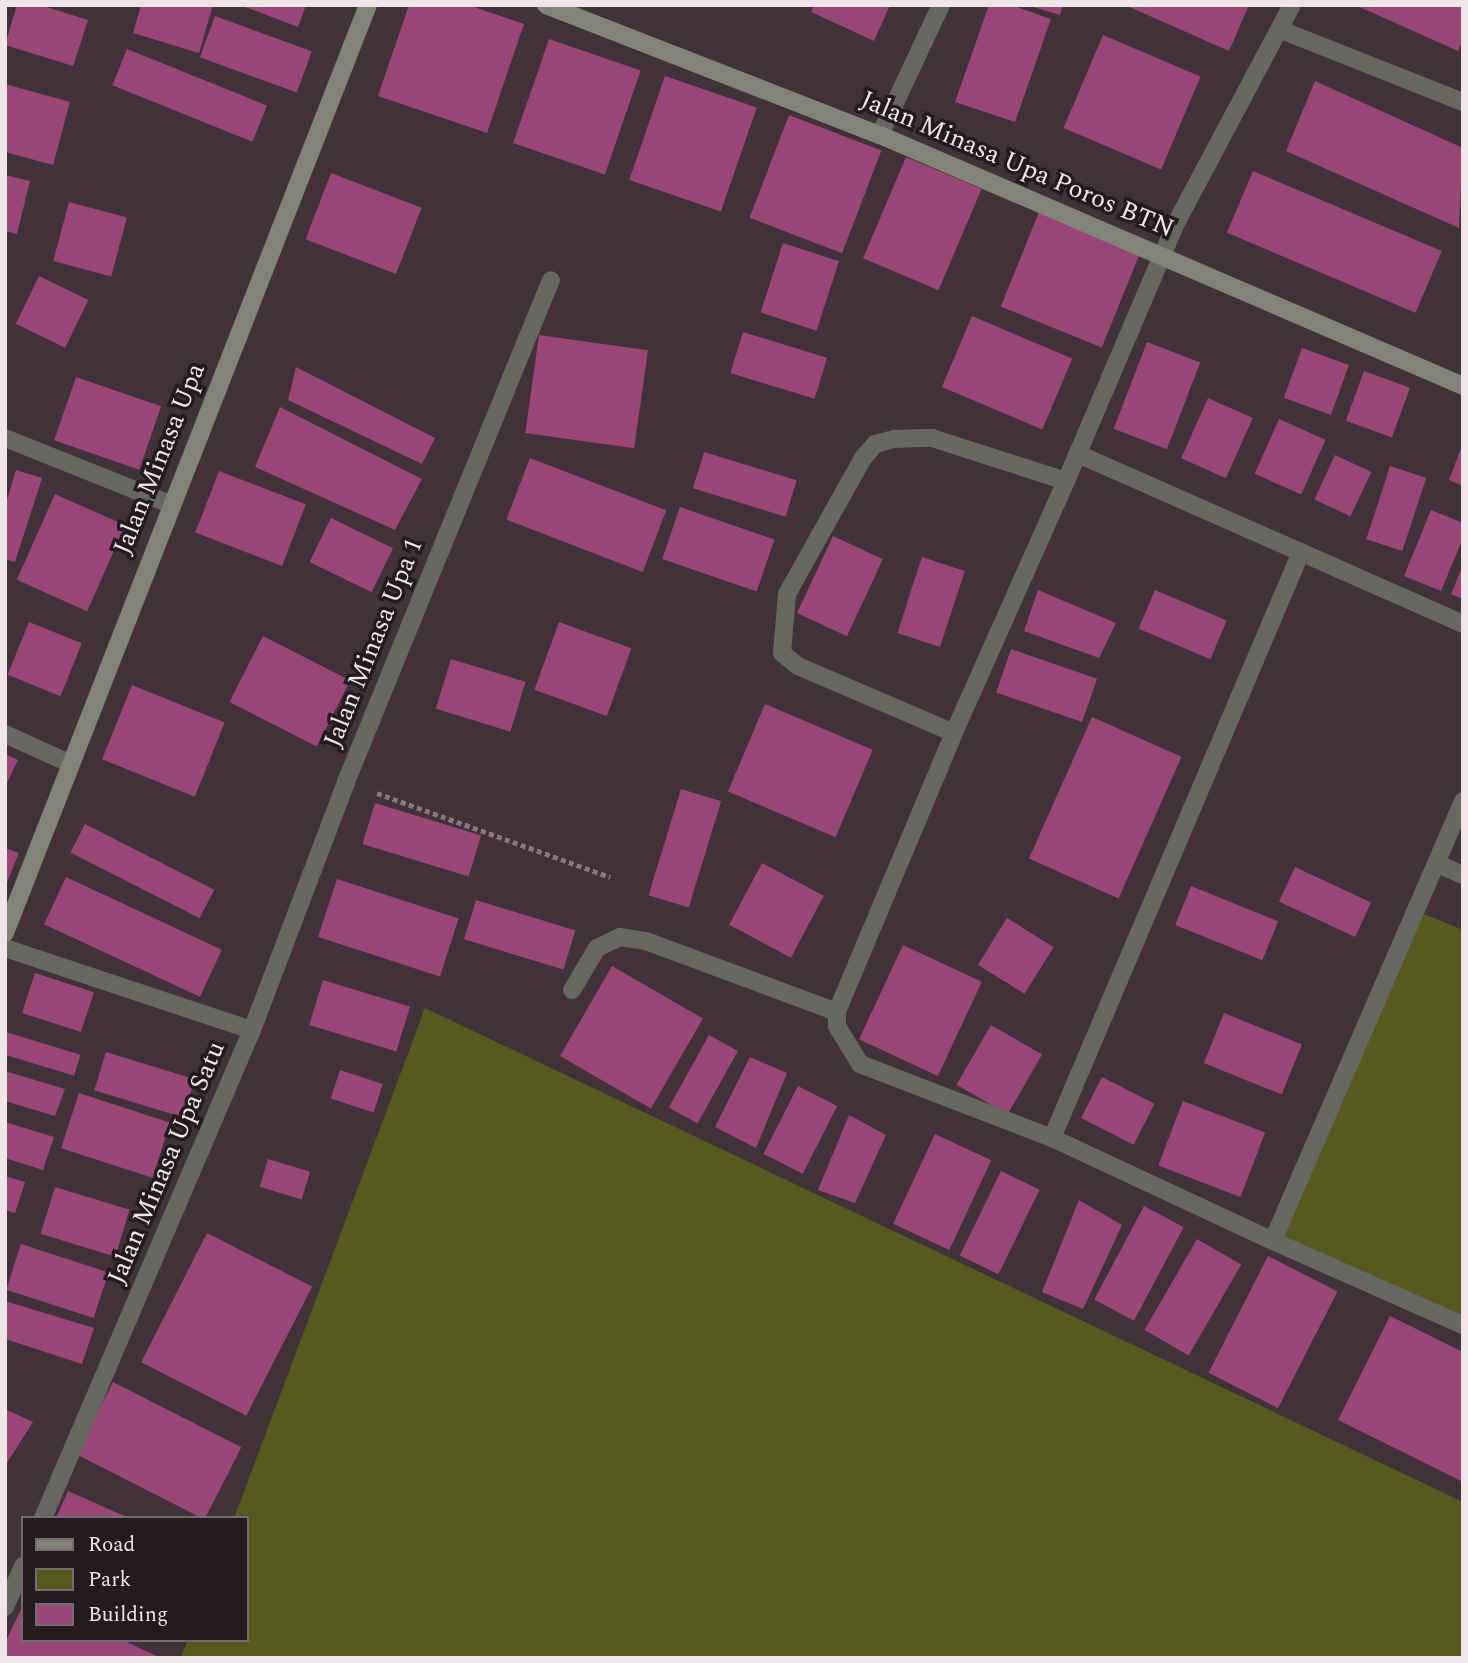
<!DOCTYPE html>
<html>
<head>
<meta charset="utf-8">
<style>
  body { margin:0 }
  #map { position:relative; width:1468px; height:1663px; overflow:hidden; background:#413139; font-family:Spectral,serif }
  div>[style] { position:absolute }
  .green>* { inset:0; background:#565a1e }
  .building>* { inset:0; background:#9a4676; transform-origin:0 0 }
  .path>* { height:4.5px; margin-top:-2.25px; transform-origin:0; background:repeating-linear-gradient(90deg,#86797f 0 5px,transparent 0 8.5px) }
  .street>* { height:18px; margin:-9px; padding:0 9px; transform-origin:9px; border-radius:9px; background:#676861 }
  .secondary>* { height:18px; margin:-9px; padding:0 9px; transform-origin:9px; border-radius:9px; background:#828478 }
  span { translate:-50% -50%; white-space:nowrap; text-align:center; line-height:1.15; -webkit-text-stroke:7px #231b1f; paint-order:stroke }
  .street-label { font-size:26px; color:#f0e6ea }
  .frame { position:absolute; inset:0; border:7px solid #f0e6ea; pointer-events:none }
  .legend { position:absolute; left:21px; top:1516px; width:228px; height:126px; box-sizing:border-box; background:#231b1f; border:2px solid #756c70; margin:0; padding:9px 12px; list-style:none; font-size:21px; color:#f0e6ea }
  .legend li { display:flex; align-items:center; gap:14px; height:35px }
  .legend b { width:35px; border:2px solid #756c70 }
</style>
</head>
<body>
<div id="map">
  <div class="green">
    <i style="clip-path:polygon(1417px 911px,1463px 930px,1463px 1318px,1276px 1238px)"></i>
    <i style="clip-path:polygon(425px 1008px,1463px 1502px,1463px 1658px,181px 1658px,188px 1640px,247px 1640px,247px 1518px,234px 1518px)"></i>
  </div>
  <div class="building">
    <i style="clip-path:polygon(17px 5px,40px 5px,88px 20px,73px 66px,5px 45px)"></i>
    <i style="clip-path:polygon(141px 5px,213px 5px,199px 53px,133px 33px)"></i>
    <i style="clip-path:polygon(240px 5px,306px 5px,298px 27px)"></i>
    <i style="clip-path:polygon(409px 5px,468px 5px,524px 24px,487px 133px,378px 96px)"></i>
    <i style="clip-path:polygon(814px 5px,890px 5px,874px 41px,811px 12px)"></i>
    <i style="clip-path:polygon(989px 5px,1011px 5px,1051px 19px,1015px 122px,955px 102px)"></i>
    <i style="clip-path:polygon(1026px 5px,1063px 5px,1060px 15px)"></i>
    <i style="clip-path:polygon(1125px 5px,1249px 5px,1229px 51px)"></i>
    <i style="clip-path:polygon(1355px 5px,1463px 5px,1463px 40px,1458px 51px)"></i>
    <i style="left:215px;top:16px;width:103px;height:44px;rotate:20deg"></i>
    <i style="left:1103px;top:35px;width:106px;height:101px;rotate:23deg"></i>
    <i style="left:549px;top:39px;width:97px;height:110px;rotate:19deg"></i>
    <i style="left:127px;top:49px;width:151px;height:39px;rotate:22deg"></i>
    <i style="left:665px;top:76px;width:97px;height:110px;rotate:19deg"></i>
    <i style="clip-path:polygon(1315px 81px,1463px 148px,1459px 228px,1286px 151px)"></i>
    <i style="clip-path:polygon(5px 84px,70px 102px,53px 165px,5px 152px)"></i>
    <i style="left:789px;top:115px;width:99px;height:110px;rotate:21deg"></i>
    <i style="left:906px;top:157px;width:82px;height:110px;rotate:23deg"></i>
    <i style="left:1253px;top:171px;width:205px;height:67px;rotate:23deg"></i>
    <i style="left:331px;top:173px;width:97px;height:71px;rotate:21deg"></i>
    <i style="clip-path:polygon(5px 175px,30px 181px,17px 234px,5px 231px)"></i>
    <i style="left:69px;top:202px;width:60px;height:61px;rotate:15deg"></i>
    <i style="left:1039px;top:212px;width:109px;height:102px;rotate:22deg"></i>
    <i style="left:783px;top:243px;width:59px;height:73px;rotate:18deg"></i>
    <i style="left:39px;top:276px;width:55px;height:53px;rotate:26deg"></i>
    <i style="left:972px;top:316px;width:109px;height:77px;rotate:23deg"></i>
    <i style="left:743px;top:332px;width:88px;height:43px;rotate:17deg"></i>
    <i style="left:539px;top:335px;width:110px;height:99px;rotate:8deg"></i>
    <i style="left:1147px;top:342px;width:57px;height:93px;rotate:21deg"></i>
    <i style="left:1302px;top:348px;width:50px;height:53px;rotate:20deg"></i>
    <i style="clip-path:polygon(296px 367px,435px 438px,422px 464px,288px 400px)"></i>
    <i style="left:1364px;top:371px;width:49px;height:53px;rotate:20deg"></i>
    <i style="left:76px;top:377px;width:90px;height:67px;rotate:19deg"></i>
    <i style="left:1208px;top:398px;width:49px;height:66px;rotate:24deg"></i>
    <i style="clip-path:polygon(280px 407px,422px 479px,395px 530px,255px 467px)"></i>
    <i style="left:1279px;top:419px;width:51px;height:60px;rotate:24deg"></i>
    <i style="clip-path:polygon(1463px 443px,1463px 486px,1449px 480px)"></i>
    <i style="left:704px;top:452px;width:97px;height:38px;rotate:17deg"></i>
    <i style="left:1335px;top:455px;width:40px;height:49px;rotate:25deg"></i>
    <i style="left:530px;top:458px;width:146px;height:66px;rotate:21deg"></i>
    <i style="left:1390px;top:466px;width:38px;height:77px;rotate:18deg"></i>
    <i style="clip-path:polygon(16px 470px,42px 478px,15px 562px,5px 559px,5px 506px)"></i>
    <i style="left:219px;top:471px;width:93px;height:66px;rotate:21deg"></i>
    <i style="left:55px;top:494px;width:77px;height:94px;rotate:24deg"></i>
    <i style="left:680px;top:507px;width:100px;height:55px;rotate:19deg"></i>
    <i style="clip-path:polygon(1431px 510px,1463px 523px,1463px 538px,1441px 591px,1404px 576px)"></i>
    <i style="left:331px;top:518px;width:69px;height:49px;rotate:26deg"></i>
    <i style="left:833px;top:536px;width:55px;height:85px;rotate:25deg"></i>
    <i style="left:922px;top:557px;width:45px;height:80px;rotate:18deg"></i>
    <i style="clip-path:polygon(1463px 565px,1463px 599px,1451px 594px)"></i>
    <i style="clip-path:polygon(1038px 590px,1116px 623px,1099px 658px,1024px 631px)"></i>
    <i style="left:1155px;top:590px;width:78px;height:42px;rotate:23deg"></i>
    <i style="left:29px;top:622px;width:57px;height:57px;rotate:22deg"></i>
    <i style="left:559px;top:622px;width:77px;height:72px;rotate:20deg"></i>
    <i style="left:263px;top:636px;width:98px;height:74px;rotate:27deg"></i>
    <i style="left:1011px;top:649px;width:91px;height:46px;rotate:19deg"></i>
    <i style="left:451px;top:659px;width:78px;height:52px;rotate:17deg"></i>
    <i style="left:132px;top:685px;width:100px;height:80px;rotate:22deg"></i>
    <i style="left:765px;top:704px;width:117px;height:95px;rotate:23deg"></i>
    <i style="left:1092px;top:717px;width:98px;height:155px;rotate:24deg"></i>
    <i style="clip-path:polygon(5px 754px,18px 760px,5px 787px)"></i>
    <i style="left:681px;top:789px;width:42px;height:111px;rotate:17deg"></i>
    <i style="left:375px;top:803px;width:111px;height:43px;rotate:17deg"></i>
    <i style="left:85px;top:824px;width:145px;height:32px;rotate:27deg"></i>
    <i style="clip-path:polygon(5px 848px,19px 853px,5px 887px)"></i>
    <i style="left:762px;top:863px;width:70px;height:70px;rotate:28deg"></i>
    <i style="left:1295px;top:867px;width:84px;height:38px;rotate:25deg"></i>
    <i style="left:66px;top:877px;width:172px;height:52px;rotate:25deg"></i>
    <i style="left:337px;top:879px;width:128px;height:61px;rotate:18deg"></i>
    <i style="left:1191px;top:886px;width:94px;height:42px;rotate:22deg"></i>
    <i style="left:476px;top:900px;width:104px;height:41px;rotate:17deg"></i>
    <i style="left:1007px;top:918px;width:55px;height:55px;rotate:32deg"></i>
    <i style="left:903px;top:945px;width:87px;height:104px;rotate:25deg"></i>
    <i style="left:612px;top:966px;width:105px;height:104px;rotate:30deg"></i>
    <i style="left:35px;top:973px;width:62px;height:42px;rotate:18deg"></i>
    <i style="left:323px;top:980px;width:91px;height:47px;rotate:17deg"></i>
    <i style="left:1224px;top:1013px;width:84px;height:54px;rotate:22deg"></i>
    <i style="left:991px;top:1025px;width:59px;height:69px;rotate:30deg"></i>
    <i style="left:6px;top:1032px;width:78px;height:22px;rotate:17deg"></i>
    <i style="left:709px;top:1035px;width:33px;height:83px;rotate:29deg"></i>
    <i style="left:106px;top:1052px;width:93px;height:40px;rotate:17deg"></i>
    <i style="clip-path:polygon(750px 1057px,787px 1073px,756px 1148px,715px 1127px)"></i>
    <i style="left:340px;top:1070px;width:45px;height:30px;rotate:18deg"></i>
    <i style="clip-path:polygon(5px 1071px,65px 1089px,55px 1116px,5px 1101px)"></i>
    <i style="left:1102px;top:1077px;width:59px;height:46px;rotate:27deg"></i>
    <i style="left:798px;top:1086px;width:44px;height:76px;rotate:27deg"></i>
    <i style="left:79px;top:1093px;width:96px;height:58px;rotate:18deg"></i>
    <i style="left:1183px;top:1101px;width:88px;height:69px;rotate:21deg"></i>
    <i style="clip-path:polygon(849px 1115px,886px 1135px,855px 1203px,818px 1190px)"></i>
    <i style="clip-path:polygon(5px 1122px,54px 1137px,43px 1170px,5px 1158px)"></i>
    <i style="left:935px;top:1134px;width:62px;height:99px;rotate:25deg"></i>
    <i style="left:268px;top:1159px;width:44px;height:29px;rotate:17deg"></i>
    <i style="left:1001px;top:1171px;width:43px;height:94px;rotate:26deg"></i>
    <i style="clip-path:polygon(5px 1176px,25px 1182px,15px 1213px,5px 1210px)"></i>
    <i style="left:55px;top:1187px;width:78px;height:49px;rotate:17deg"></i>
    <i style="clip-path:polygon(1079px 1200px,1122px 1225px,1083px 1309px,1042px 1292px)"></i>
    <i style="left:1144px;top:1206px;width:45px;height:106px;rotate:28deg"></i>
    <i style="left:207px;top:1233px;width:118px;height:145px;rotate:27deg"></i>
    <i style="left:1197px;top:1239px;width:51px;height:105px;rotate:30deg"></i>
    <i style="left:21px;top:1244px;width:92px;height:48px;rotate:18deg"></i>
    <i style="left:1268px;top:1256px;width:78px;height:131px;rotate:27deg"></i>
    <i style="clip-path:polygon(5px 1301px,94px 1328px,82px 1364px,5px 1339px)"></i>
    <i style="clip-path:polygon(1390px 1316px,1463px 1352px,1463px 1482px,1338px 1420px)"></i>
    <i style="left:113px;top:1382px;width:144px;height:81px;rotate:27deg"></i>
    <i style="clip-path:polygon(5px 1409px,33px 1422px,5px 1466px)"></i>
    <i style="clip-path:polygon(68px 1491px,129px 1518px,56px 1518px)"></i>
    <i style="clip-path:polygon(23px 1605px,23px 1640px,122px 1640px,161px 1658px,5px 1658px,5px 1643px)"></i>
  </div>
  <div class="path">
    <i style="left:377px;top:793px;width:248px;rotate:19.8deg"></i>
  </div>
  <div class="street">
    <i style="left:1281px;top:30px;width:196px;rotate:21.6deg"></i>
    <i style="left:880px;top:135px;width:144px;rotate:-64.9deg"></i>
    <i style="left:5px;top:438px;width:178px;rotate:21.8deg"></i>
    <i style="left:1078px;top:454px;width:421px;rotate:23.8deg"></i>
    <i style="left:1066px;top:481px;width:278px;rotate:-66.9deg"></i>
    <i style="left:1175px;top:225px;width:249px;rotate:-62deg"></i>
    <i style="left:954px;top:733px;width:170px;rotate:-156.8deg"></i>
    <i style="left:798px;top:666px;width:21px;rotate:-141deg"></i>
    <i style="left:782px;top:653px;width:59px;rotate:-85.2deg"></i>
    <i style="left:787px;top:594px;width:156px;rotate:-60.8deg"></i>
    <i style="left:863px;top:458px;width:18px;rotate:-49deg"></i>
    <i style="left:875px;top:444px;width:20px;rotate:-15deg"></i>
    <i style="left:894px;top:439px;width:38px;rotate:-2deg"></i>
    <i style="left:932px;top:438px;width:141px;rotate:17.8deg"></i>
    <i style="left:1066px;top:481px;width:276px;rotate:114deg"></i>
    <i style="left:954px;top:733px;width:303px;rotate:112.8deg"></i>
    <i style="left:837px;top:1012px;width:14px;rotate:90deg"></i>
    <i style="left:837px;top:1026px;width:44px;rotate:58.8deg"></i>
    <i style="left:860px;top:1064px;width:206px;rotate:21.1deg"></i>
    <i style="left:5px;top:734px;width:70px;rotate:24.4deg"></i>
    <i style="left:1463px;top:801px;width:479px;rotate:113.4deg"></i>
    <i style="left:1273px;top:1241px;width:208px;rotate:23.9deg"></i>
    <i style="left:1438px;top:864px;width:27px;rotate:24deg"></i>
    <i style="left:5px;top:948px;width:260px;rotate:18.4deg"></i>
    <i style="left:252px;top:1030px;width:531px;rotate:113.18deg"></i>
    <i style="left:572px;top:990px;width:49px;rotate:-59.2deg"></i>
    <i style="left:597px;top:948px;width:25px;rotate:-26deg"></i>
    <i style="left:620px;top:937px;width:26px;rotate:9deg"></i>
    <i style="left:646px;top:941px;width:204px;rotate:20.4deg"></i>
    <i style="left:252px;top:1030px;width:265px;rotate:-69.2deg"></i>
    <i style="left:346px;top:782px;width:542px;rotate:-67.79deg"></i>
    <i style="left:1273px;top:1241px;width:244px;rotate:-155deg"></i>
    <i style="left:1052px;top:1138px;width:637px;rotate:-66.98deg"></i>
    <i style="left:5px;top:1607px;width:45px;rotate:-66.3deg"></i>
  </div>
  <div class="secondary">
    <i style="left:546px;top:5px;width:358px;rotate:21.3deg"></i>
    <i style="left:880px;top:135px;width:635px;rotate:23.29deg"></i>
    <i style="left:5px;top:933px;width:996px;rotate:-68.64deg"></i>
  </div>
  <div class="street-label">
    <span style="left:1017px;top:165px;rotate:23deg">Jalan Minasa Upa Poros BTN</span>
    <span style="left:160px;top:459px;rotate:-68deg">Jalan Minasa Upa</span>
    <span style="left:374px;top:643px;rotate:-68deg">Jalan Minasa Upa 1</span>
    <span style="left:167px;top:1163px;rotate:-67deg">Jalan Minasa Upa Satu</span>
  </div>
  <div class="frame"></div>
  <ul class="legend">
  <li><b style="height:9px;background:#828478"></b>Road</li>
  <li><b style="height:19px;background:#565a1e"></b>Park</li>
  <li><b style="height:19px;background:#9a4676"></b>Building</li>
  </ul>
</div>
</body>
</html>
